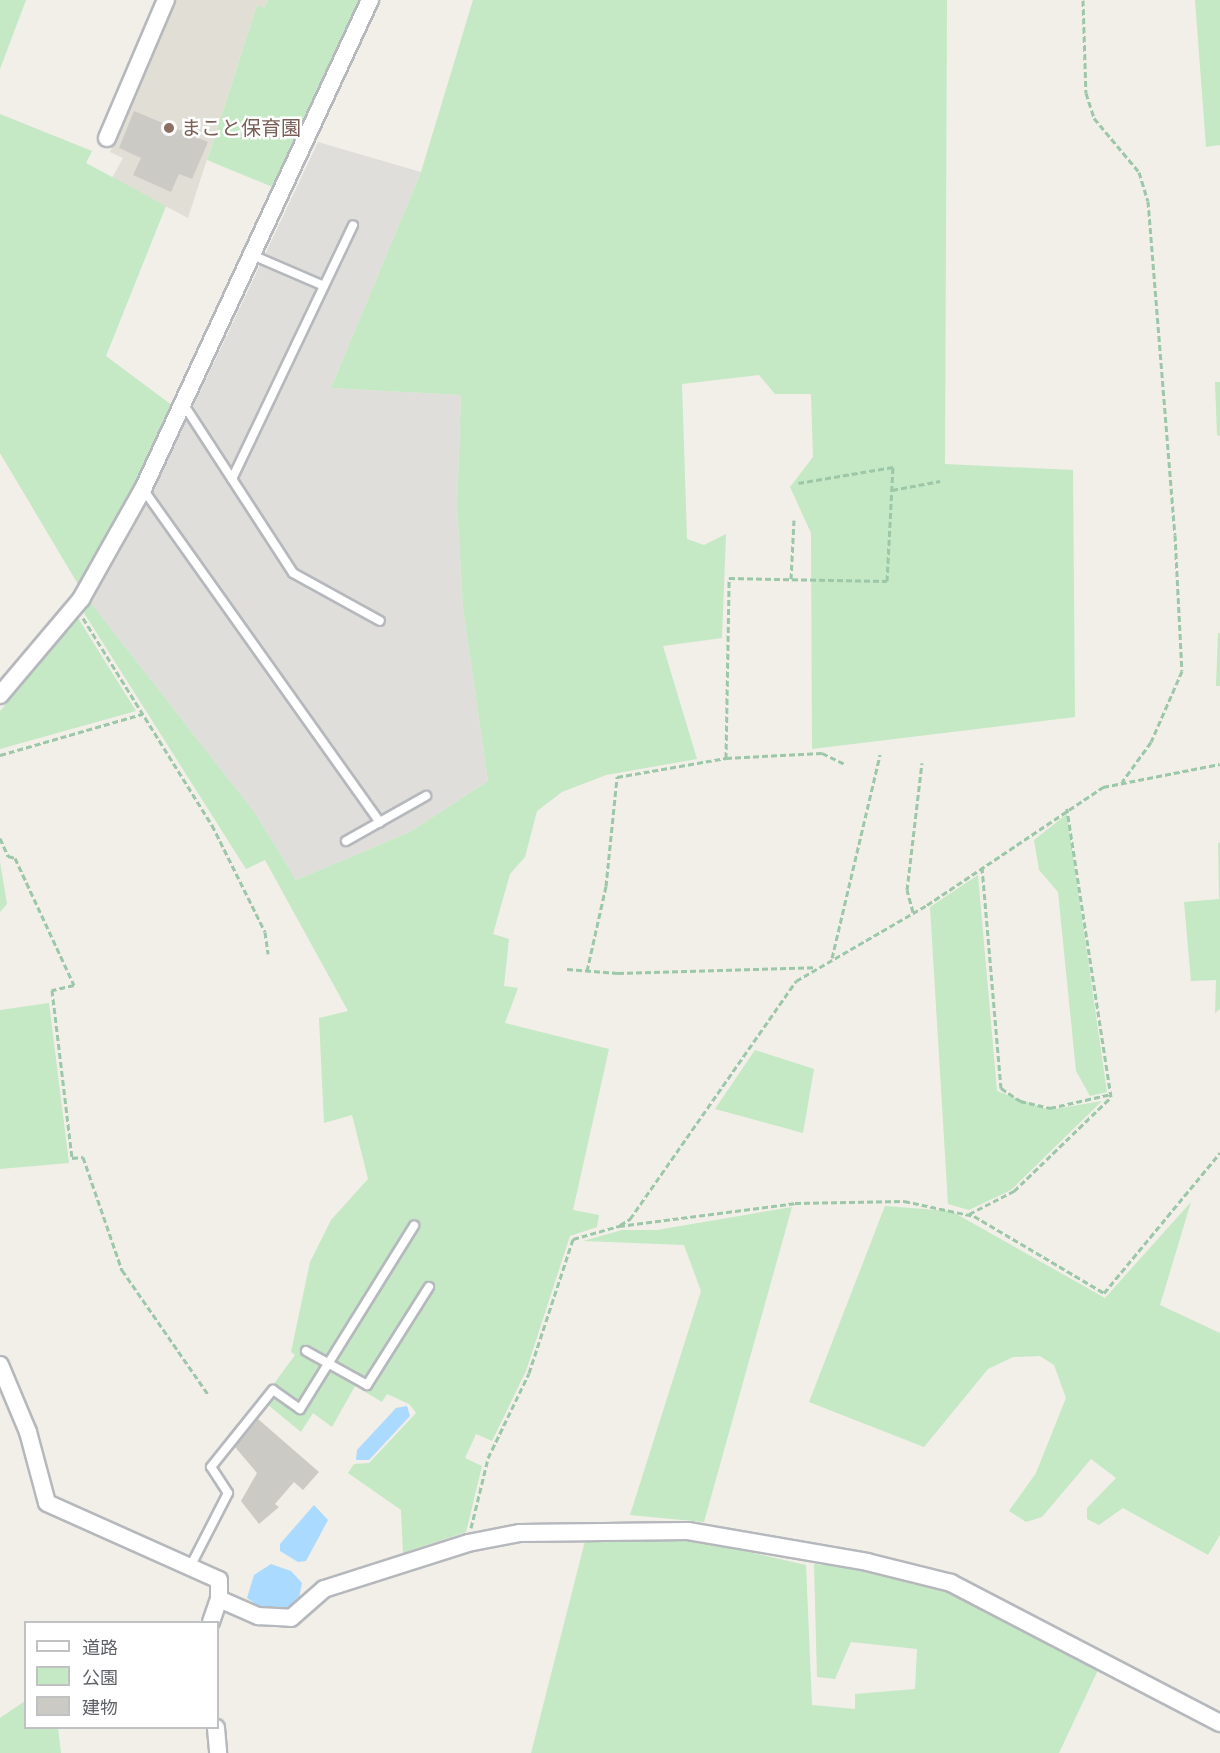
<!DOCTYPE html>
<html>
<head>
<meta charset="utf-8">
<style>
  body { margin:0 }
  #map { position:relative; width:1220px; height:1753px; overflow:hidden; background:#f1efe8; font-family:"Fira Sans","Noto Sans JP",sans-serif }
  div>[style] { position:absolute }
  .industrial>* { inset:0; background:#e0deda }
  .education>* { inset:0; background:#e1ded6 }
  .green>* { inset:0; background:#c5e8c5 }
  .water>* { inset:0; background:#aadaff }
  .building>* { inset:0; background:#cccac5 }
  .path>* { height:3px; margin-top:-1.5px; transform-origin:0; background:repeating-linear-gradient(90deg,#9cc7a9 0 6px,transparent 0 9px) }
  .roads { filter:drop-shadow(2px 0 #b5b8bc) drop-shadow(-2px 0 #b5b8bc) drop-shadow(0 2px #b5b8bc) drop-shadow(0 -2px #b5b8bc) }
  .lane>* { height:8px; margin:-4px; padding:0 4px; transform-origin:4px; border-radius:4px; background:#fff }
  .street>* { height:16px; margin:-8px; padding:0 8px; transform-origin:8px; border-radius:8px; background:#fff }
  .dots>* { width:16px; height:16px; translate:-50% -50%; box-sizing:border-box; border:3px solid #fff; border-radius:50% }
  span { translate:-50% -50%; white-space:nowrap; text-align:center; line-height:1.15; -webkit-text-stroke:5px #fff; paint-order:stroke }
  .education-label { font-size:20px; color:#785e54 }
  .left { translate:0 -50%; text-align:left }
  .legend { position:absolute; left:24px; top:1621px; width:195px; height:108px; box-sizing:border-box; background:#fff; border:2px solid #bfc1c3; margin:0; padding:8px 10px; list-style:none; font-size:18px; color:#5f6368 }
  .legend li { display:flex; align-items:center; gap:12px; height:30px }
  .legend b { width:30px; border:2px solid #bfc1c3 }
</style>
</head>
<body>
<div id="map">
  <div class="industrial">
    <i style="clip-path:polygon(318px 142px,421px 172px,331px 388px,461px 395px,457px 505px,463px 608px,488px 781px,410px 832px,296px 880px,255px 813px,90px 602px,150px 498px)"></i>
  </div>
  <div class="education">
    <i style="clip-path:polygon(175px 0,268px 0,264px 8px,257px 5px,188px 218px,112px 178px,123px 158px,110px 152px)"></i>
  </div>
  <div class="green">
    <i style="clip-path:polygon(0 0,26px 0,0 69px)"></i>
    <i style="clip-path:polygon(268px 0,362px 0,275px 188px,207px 160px,257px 5px,264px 8px)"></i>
    <i style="clip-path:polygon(473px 0,947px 0,945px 464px,1073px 470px,1075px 717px,812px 749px,811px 533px,790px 487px,813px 457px,811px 394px,775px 394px,759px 375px,682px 384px,687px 539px,704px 545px,726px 534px,722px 638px,663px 646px,697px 759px,606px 775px,562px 792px,537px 811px,525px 857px,510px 874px,493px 934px,509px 939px,504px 986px,518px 988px,505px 1023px,609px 1049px,573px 1210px,599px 1215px,597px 1227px,570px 1236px,526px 1371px,492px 1441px,476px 1434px,465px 1458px,482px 1466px,466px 1532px,403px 1553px,401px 1510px,348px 1473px,354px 1464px,369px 1463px,416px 1413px,409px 1404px,387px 1394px,382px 1402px,355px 1386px,332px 1427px,313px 1413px,301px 1432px,262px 1400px,295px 1355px,291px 1352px,310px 1262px,331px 1220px,368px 1179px,352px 1115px,324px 1123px,319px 1018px,348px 1011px,265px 860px,246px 869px,84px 613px,90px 602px,255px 813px,296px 880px,410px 832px,488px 781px,463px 608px,457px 505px,461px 395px,331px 388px,421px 172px)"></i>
    <i style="clip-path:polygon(1195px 0,1220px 0,1220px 145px,1206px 147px)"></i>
    <i style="clip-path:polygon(0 114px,92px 151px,86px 163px,166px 206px,106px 356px,173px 406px,136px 486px,79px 586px,0 453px)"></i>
    <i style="clip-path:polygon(1215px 382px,1220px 382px,1220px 436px,1217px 435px)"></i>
    <i style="clip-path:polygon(78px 618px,136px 711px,0 749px,0 711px)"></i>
    <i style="clip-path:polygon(1218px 633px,1220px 633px,1220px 686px,1216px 686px)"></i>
    <i style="clip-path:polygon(1067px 814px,1107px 1092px,1090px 1096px,1076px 1071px,1058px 892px,1039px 870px,1034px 840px)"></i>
    <i style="clip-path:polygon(1218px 843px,1220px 843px,1220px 1009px,1215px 1013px,1216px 980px,1191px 981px,1184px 902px,1219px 899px)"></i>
    <i style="clip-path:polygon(0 862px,7px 904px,0 912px)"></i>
    <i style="clip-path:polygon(978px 875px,997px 1091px,1049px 1110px,1102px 1101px,1011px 1190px,969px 1210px,948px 1204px,930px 907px)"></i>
    <i style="clip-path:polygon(49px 1003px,69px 1163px,0 1169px,0 1010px)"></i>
    <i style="clip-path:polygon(755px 1050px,814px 1069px,803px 1133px,715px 1109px)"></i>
    <i style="clip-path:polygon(1191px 1202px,1160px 1305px,1220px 1333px,1220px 1535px,1208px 1555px,1123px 1508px,1099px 1525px,1087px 1519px,1087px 1508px,1116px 1478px,1091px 1459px,1042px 1517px,1026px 1522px,1009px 1511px,1036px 1473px,1066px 1398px,1054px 1365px,1040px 1356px,1013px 1357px,988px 1369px,924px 1447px,809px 1402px,885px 1206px,951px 1211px,1105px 1298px)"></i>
    <i style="clip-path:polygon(792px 1207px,704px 1522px,630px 1515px,701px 1291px,684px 1245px,583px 1241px,622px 1230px,657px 1230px)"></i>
    <i style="clip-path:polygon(633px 1535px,696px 1540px,806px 1565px,812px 1705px,855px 1709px,855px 1694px,915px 1689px,917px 1649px,851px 1642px,835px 1679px,817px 1677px,814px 1564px,865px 1568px,949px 1591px,1098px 1670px,1059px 1753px,531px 1753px,585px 1541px)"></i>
    <i style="clip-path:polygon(25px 1701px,26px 1728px,58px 1728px,61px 1753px,0 1753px,0 1718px)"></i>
  </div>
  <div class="water">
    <i style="clip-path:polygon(407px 1406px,410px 1416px,369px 1460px,356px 1460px,357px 1450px,396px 1408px)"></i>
    <i style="clip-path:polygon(314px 1505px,328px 1520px,306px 1561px,298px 1562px,280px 1551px,280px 1544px)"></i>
    <i style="clip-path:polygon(271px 1564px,291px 1571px,302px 1583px,299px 1598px,286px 1608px,259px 1606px,247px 1598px,254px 1575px)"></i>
  </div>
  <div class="building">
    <i style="clip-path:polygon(134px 111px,208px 142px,192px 179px,179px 174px,171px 192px,133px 175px,141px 158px,119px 148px)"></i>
    <i style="clip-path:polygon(258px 1419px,319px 1472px,303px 1490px,294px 1482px,275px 1504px,279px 1507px,259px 1524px,241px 1501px,257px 1473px,235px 1447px)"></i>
  </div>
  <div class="path">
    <i style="left:1083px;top:0;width:93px;rotate:88.2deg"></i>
    <i style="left:1086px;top:93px;width:26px;rotate:72deg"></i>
    <i style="left:1094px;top:118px;width:70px;rotate:50.2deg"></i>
    <i style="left:1139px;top:172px;width:30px;rotate:73deg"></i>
    <i style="left:1148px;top:201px;width:335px;rotate:85.4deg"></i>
    <i style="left:1175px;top:535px;width:136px;rotate:87.1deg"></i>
    <i style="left:1182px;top:671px;width:77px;rotate:113.6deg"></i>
    <i style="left:1151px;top:742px;width:49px;rotate:125.9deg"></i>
    <i style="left:892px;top:490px;width:49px;rotate:-10.6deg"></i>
    <i style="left:791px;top:579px;width:59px;rotate:-87.1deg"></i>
    <i style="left:83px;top:618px;width:244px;rotate:58.1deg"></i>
    <i style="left:212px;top:825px;width:119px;rotate:63.6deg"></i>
    <i style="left:265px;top:932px;width:22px;rotate:82deg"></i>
    <i style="left:0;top:755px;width:148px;rotate:-16.1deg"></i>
    <i style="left:726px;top:758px;width:180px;rotate:-89deg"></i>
    <i style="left:729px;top:578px;width:158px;rotate:1.1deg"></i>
    <i style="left:887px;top:581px;width:114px;rotate:-87deg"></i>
    <i style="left:893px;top:467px;width:96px;rotate:170.4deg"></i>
    <i style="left:0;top:838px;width:20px;rotate:66deg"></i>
    <i style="left:8px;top:856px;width:7px;rotate:16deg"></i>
    <i style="left:15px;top:858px;width:140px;rotate:65.1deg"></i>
    <i style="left:74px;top:985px;width:23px;rotate:167deg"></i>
    <i style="left:52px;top:990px;width:169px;rotate:83.2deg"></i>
    <i style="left:72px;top:1158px;width:11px;rotate:-5deg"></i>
    <i style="left:83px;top:1157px;width:120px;rotate:71deg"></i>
    <i style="left:122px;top:1270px;width:151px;rotate:55.3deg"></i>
    <i style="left:982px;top:867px;width:222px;rotate:85.1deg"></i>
    <i style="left:1001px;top:1088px;width:23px;rotate:34deg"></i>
    <i style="left:1020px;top:1101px;width:31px;rotate:13deg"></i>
    <i style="left:1050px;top:1108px;width:63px;rotate:-12.9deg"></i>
    <i style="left:913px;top:912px;width:23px;rotate:-105deg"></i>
    <i style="left:907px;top:890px;width:128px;rotate:-83.3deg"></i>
    <i style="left:832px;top:958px;width:209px;rotate:-76.7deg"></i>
    <i style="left:567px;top:969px;width:51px;rotate:4.5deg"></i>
    <i style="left:618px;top:973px;width:198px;rotate:-1.7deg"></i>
    <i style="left:587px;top:971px;width:87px;rotate:-77.4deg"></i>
    <i style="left:606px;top:886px;width:110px;rotate:-84.2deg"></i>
    <i style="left:617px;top:777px;width:111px;rotate:-9.9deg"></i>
    <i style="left:726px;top:758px;width:96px;rotate:-3deg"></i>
    <i style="left:822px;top:753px;width:25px;rotate:26deg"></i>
    <i style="left:969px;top:1214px;width:51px;rotate:-27.1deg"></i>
    <i style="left:1014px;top:1191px;width:135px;rotate:-44.1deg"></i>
    <i style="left:1111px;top:1097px;width:292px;rotate:-98.7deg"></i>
    <i style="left:620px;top:1225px;width:12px;rotate:-31deg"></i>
    <i style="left:630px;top:1219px;width:290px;rotate:-55.1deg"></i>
    <i style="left:796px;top:981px;width:151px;rotate:-30.1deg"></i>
    <i style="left:927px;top:905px;width:212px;rotate:-33.8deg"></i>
    <i style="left:1103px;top:787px;width:119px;rotate:-11.1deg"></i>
    <i style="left:471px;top:1528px;width:72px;rotate:-76.3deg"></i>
    <i style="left:488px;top:1458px;width:94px;rotate:-64.2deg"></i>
    <i style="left:529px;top:1373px;width:141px;rotate:-71.8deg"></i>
    <i style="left:573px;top:1239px;width:48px;rotate:-15.8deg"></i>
    <i style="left:619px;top:1226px;width:177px;rotate:-7.4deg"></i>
    <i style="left:795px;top:1203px;width:109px;rotate:-1.1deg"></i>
    <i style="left:904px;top:1201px;width:72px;rotate:12.1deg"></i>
    <i style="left:974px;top:1216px;width:151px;rotate:30.6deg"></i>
    <i style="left:1104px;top:1293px;width:182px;rotate:-50.4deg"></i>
  </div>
  <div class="roads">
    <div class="lane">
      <i style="left:252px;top:255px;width:78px;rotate:23.3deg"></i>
      <i style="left:184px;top:405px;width:200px;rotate:57deg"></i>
      <i style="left:293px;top:573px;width:99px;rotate:28.9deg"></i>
      <i style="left:232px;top:479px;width:281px;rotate:-64.5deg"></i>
      <i style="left:143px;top:489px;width:409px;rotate:54.6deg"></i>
      <i style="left:346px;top:841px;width:92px;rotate:-29.4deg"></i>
      <i style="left:306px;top:1351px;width:70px;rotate:29.1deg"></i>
      <i style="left:367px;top:1385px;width:116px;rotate:-57.7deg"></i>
      <i style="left:190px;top:1567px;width:83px;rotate:-62.8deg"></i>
      <i style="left:228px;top:1493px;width:31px;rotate:-123deg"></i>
      <i style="left:211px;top:1467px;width:99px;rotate:-51.2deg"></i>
      <i style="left:273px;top:1390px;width:33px;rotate:35deg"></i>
      <i style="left:300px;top:1409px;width:216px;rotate:-58.1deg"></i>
    </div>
    <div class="street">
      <i style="left:107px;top:138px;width:150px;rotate:-66.9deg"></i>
      <i style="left:0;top:695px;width:126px;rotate:-49.8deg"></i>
      <i style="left:81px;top:599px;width:126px;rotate:-60.6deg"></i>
      <i style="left:143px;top:489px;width:539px;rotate:-65.1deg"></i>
      <i style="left:0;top:1365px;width:73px;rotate:67.3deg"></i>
      <i style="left:28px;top:1432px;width:73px;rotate:75deg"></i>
      <i style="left:47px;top:1503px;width:188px;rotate:24.1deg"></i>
      <i style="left:219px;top:1580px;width:19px;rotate:90deg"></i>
      <i style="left:219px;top:1599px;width:43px;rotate:23.6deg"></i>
      <i style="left:258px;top:1616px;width:33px;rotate:3deg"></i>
      <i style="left:291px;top:1618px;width:44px;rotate:-41.3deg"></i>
      <i style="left:324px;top:1589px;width:151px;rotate:-17.7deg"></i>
      <i style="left:468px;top:1543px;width:53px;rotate:-10.9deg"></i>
      <i style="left:520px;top:1533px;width:168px;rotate:-0.7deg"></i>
      <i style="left:688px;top:1531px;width:182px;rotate:9.8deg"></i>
      <i style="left:867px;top:1562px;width:87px;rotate:14deg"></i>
      <i style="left:951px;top:1583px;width:303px;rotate:27.5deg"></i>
      <i style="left:211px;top:1622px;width:24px;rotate:-71deg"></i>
      <i style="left:216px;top:1728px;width:25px;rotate:85deg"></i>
    </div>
  </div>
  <div class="dots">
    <i style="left:169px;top:128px;background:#8d6e63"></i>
  </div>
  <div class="education-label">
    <span class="left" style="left:181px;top:128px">まこと保育園</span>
  </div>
  <ul class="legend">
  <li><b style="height:8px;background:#fff"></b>道路</li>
  <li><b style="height:16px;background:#c5e8c5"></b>公園</li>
  <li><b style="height:16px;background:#cccac5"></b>建物</li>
  </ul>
</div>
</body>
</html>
